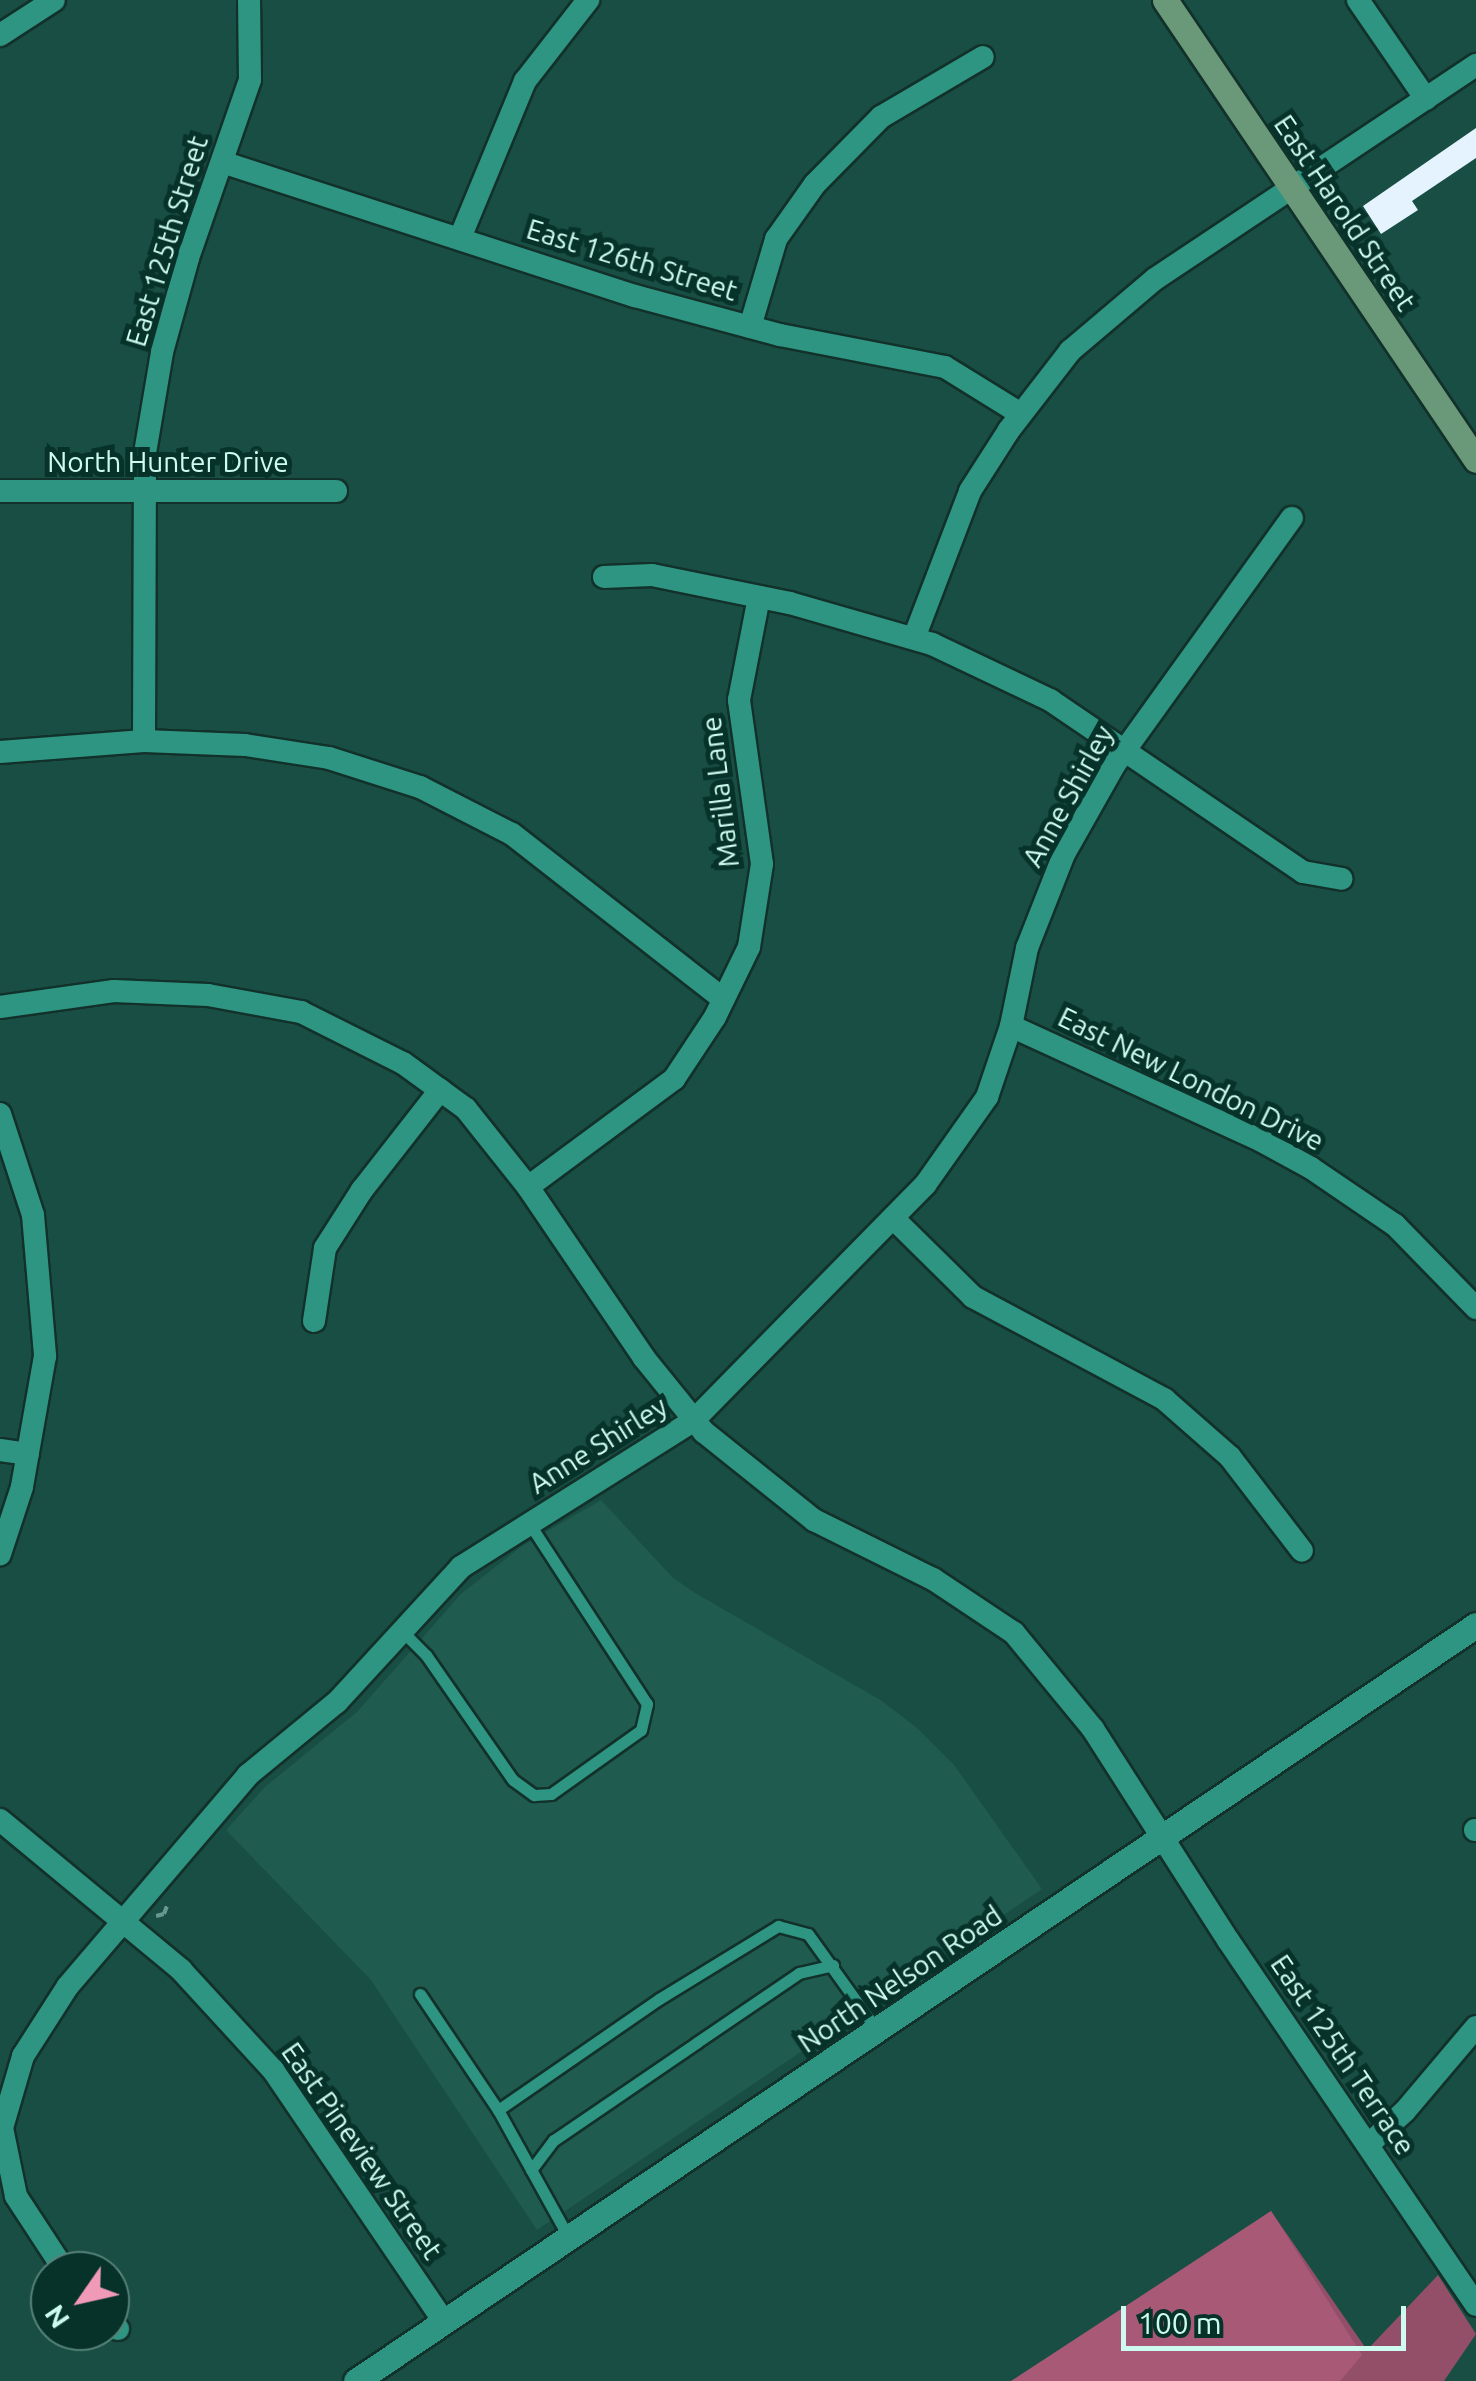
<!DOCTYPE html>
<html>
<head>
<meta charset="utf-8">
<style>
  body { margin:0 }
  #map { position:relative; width:1476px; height:2381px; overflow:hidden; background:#194e44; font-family:Ubuntu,sans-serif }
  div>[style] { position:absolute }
  .built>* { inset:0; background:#205b50 }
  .green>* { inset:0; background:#934f68 }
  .forest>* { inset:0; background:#a85976 }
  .building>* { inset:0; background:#e4f3fd }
  .path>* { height:4px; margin-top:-2px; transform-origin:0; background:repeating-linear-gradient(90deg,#68998f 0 8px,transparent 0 13px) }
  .roads { filter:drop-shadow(2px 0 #12312a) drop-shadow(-2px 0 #12312a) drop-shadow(0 2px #12312a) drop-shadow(0 -2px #12312a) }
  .service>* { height:11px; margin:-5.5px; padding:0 5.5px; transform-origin:5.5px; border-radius:5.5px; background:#2e9582 }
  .minor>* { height:22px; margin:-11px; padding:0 11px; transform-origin:11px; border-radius:11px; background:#2e9582 }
  .tertiary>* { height:25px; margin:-12.5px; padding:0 12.5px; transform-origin:12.5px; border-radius:12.5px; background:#2e9582 }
  .secondary>* { height:25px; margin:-12.5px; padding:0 12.5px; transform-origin:12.5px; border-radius:12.5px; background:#699979 }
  span { translate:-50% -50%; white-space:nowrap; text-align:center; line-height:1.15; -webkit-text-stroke:10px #06322a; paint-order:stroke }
  .street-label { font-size:28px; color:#cefbef }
  .north { position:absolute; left:30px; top:2251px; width:100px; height:100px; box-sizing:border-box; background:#06322a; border:2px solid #568279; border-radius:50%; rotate:236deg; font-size:28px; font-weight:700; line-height:40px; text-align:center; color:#cefbef }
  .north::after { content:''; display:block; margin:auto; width:35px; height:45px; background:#f09ab7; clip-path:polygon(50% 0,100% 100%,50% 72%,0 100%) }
  .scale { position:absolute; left:1121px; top:2306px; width:285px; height:45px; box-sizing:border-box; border:5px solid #cefbef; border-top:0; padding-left:12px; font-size:30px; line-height:35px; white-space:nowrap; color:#cefbef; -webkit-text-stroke:8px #06322a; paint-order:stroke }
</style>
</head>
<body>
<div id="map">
  <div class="built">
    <i style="clip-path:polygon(601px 1500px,672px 1577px,695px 1593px,882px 1701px,917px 1728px,954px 1765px,1042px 1889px,537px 2230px,371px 1980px,226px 1830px,266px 1786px,357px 1712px,461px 1594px,522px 1546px)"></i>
  </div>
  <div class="green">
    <i style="clip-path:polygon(1271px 2211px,1367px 2350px,1438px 2275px,1476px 2334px,1444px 2381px,1039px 2381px)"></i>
  </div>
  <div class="forest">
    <i style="clip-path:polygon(1271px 2211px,1362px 2355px,1340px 2381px,1011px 2381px)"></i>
  </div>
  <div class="building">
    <i style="clip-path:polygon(1476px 128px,1476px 158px,1412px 201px,1418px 210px,1381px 234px,1363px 206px)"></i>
  </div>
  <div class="path">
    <i style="left:156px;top:1916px;width:8px;rotate:-14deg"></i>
    <i style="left:164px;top:1914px;width:12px;rotate:-70deg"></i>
  </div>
  <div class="roads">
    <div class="service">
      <i style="left:403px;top:1632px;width:33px;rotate:45deg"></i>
      <i style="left:426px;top:1655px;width:152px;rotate:55.2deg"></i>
      <i style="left:513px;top:1780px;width:26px;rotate:36deg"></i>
      <i style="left:534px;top:1795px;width:17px;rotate:-3deg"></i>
      <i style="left:551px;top:1794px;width:110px;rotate:-35.4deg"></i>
      <i style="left:641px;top:1730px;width:27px;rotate:-77deg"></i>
      <i style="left:647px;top:1704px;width:216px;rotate:-123.1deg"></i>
      <i style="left:420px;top:1994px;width:140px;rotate:56.1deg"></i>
      <i style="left:498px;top:2110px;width:146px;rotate:61deg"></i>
      <i style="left:498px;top:2110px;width:196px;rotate:-34.6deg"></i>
      <i style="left:659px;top:1999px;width:140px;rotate:-31.5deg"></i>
      <i style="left:778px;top:1926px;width:31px;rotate:15deg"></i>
      <i style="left:808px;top:1934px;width:118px;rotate:54.3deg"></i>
      <i style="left:531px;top:2170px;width:38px;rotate:-53deg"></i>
      <i style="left:554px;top:2140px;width:172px;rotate:-34.3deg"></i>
      <i style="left:696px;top:2043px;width:125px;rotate:-34.2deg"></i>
      <i style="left:799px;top:1973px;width:35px;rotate:-13deg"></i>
    </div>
    <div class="minor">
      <i style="left:1358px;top:0;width:120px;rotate:55.5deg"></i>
      <i style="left:0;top:35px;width:64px;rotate:-32.9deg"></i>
      <i style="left:222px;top:162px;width:434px;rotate:18deg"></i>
      <i style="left:635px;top:296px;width:150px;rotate:15.1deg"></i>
      <i style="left:780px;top:335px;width:168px;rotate:11deg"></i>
      <i style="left:945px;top:367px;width:89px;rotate:31.7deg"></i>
      <i style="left:460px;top:238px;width:170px;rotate:-67.5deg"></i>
      <i style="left:525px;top:81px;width:103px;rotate:-52.1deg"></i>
      <i style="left:750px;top:327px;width:92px;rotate:-73.5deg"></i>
      <i style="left:776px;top:239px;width:67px;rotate:-54.7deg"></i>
      <i style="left:815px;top:184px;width:94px;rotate:-45.4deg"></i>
      <i style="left:881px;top:117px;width:118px;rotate:-30.5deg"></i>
      <i style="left:0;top:491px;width:336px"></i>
      <i style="left:604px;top:577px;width:48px;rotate:-2.4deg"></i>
      <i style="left:652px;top:575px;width:141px;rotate:11.5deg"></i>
      <i style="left:790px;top:603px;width:148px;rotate:16.1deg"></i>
      <i style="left:932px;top:644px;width:131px;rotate:25.4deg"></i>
      <i style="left:1050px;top:700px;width:306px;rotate:34.2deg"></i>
      <i style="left:1303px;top:872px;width:39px;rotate:10deg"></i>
      <i style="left:914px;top:638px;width:157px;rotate:-69.1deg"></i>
      <i style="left:970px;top:491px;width:72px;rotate:-57.4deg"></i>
      <i style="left:1009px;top:430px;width:100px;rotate:-52.3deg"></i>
      <i style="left:1070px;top:351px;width:111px;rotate:-40.3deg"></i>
      <i style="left:1155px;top:279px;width:386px;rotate:-33.7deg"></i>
      <i style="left:144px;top:741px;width:288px;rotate:-89.8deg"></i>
      <i style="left:145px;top:453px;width:102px;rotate:-80.4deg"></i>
      <i style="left:162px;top:352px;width:98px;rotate:-74.5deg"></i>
      <i style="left:188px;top:258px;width:188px;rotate:-70.8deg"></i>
      <i style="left:250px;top:80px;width:80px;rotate:-90.7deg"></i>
      <i style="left:0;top:752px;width:144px;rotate:-4.4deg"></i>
      <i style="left:144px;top:741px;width:101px;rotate:2.3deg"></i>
      <i style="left:245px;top:745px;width:85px;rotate:8.8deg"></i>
      <i style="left:329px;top:758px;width:96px;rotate:17.7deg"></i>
      <i style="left:420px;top:787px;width:103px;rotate:27.1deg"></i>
      <i style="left:512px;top:834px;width:268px;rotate:38deg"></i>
      <i style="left:0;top:1007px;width:115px;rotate:-8deg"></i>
      <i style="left:114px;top:991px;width:94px;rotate:2.4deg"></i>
      <i style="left:208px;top:995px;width:95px;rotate:10.4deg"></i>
      <i style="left:301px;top:1012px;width:114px;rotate:26.6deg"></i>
      <i style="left:403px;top:1063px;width:78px;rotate:36.1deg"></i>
      <i style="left:466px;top:1109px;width:100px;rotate:51.5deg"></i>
      <i style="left:528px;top:1187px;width:207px;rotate:55.8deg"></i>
      <i style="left:644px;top:1358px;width:95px;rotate:51deg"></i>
      <i style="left:704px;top:1432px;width:141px;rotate:38.7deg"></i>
      <i style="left:814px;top:1520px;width:133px;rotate:26.4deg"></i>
      <i style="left:933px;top:1579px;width:97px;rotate:33.7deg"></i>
      <i style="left:1014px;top:1633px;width:124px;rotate:50.5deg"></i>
      <i style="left:1093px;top:1729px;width:250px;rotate:57.4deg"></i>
      <i style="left:1228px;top:1940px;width:441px;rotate:55.8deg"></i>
      <i style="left:1011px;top:1026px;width:274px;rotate:24.6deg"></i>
      <i style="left:1260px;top:1140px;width:58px;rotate:28.8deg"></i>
      <i style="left:1311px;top:1168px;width:102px;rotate:34.2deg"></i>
      <i style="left:1395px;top:1225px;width:116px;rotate:45.7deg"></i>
      <i style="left:0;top:1114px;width:106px;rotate:71.9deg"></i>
      <i style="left:33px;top:1215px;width:142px;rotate:85.1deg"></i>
      <i style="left:45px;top:1356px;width:133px;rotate:100deg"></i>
      <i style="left:22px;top:1487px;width:71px;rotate:108.2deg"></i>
      <i style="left:528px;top:1187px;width:182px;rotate:-36.5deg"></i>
      <i style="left:674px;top:1079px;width:74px;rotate:-56.5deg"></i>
      <i style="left:715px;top:1017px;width:78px;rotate:-64.1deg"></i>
      <i style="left:749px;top:947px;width:84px;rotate:-81.1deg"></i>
      <i style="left:762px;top:864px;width:166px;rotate:-98deg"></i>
      <i style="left:739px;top:700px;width:105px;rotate:-79deg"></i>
      <i style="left:893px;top:1218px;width:112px;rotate:44.6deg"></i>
      <i style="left:973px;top:1297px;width:217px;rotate:28.1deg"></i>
      <i style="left:1164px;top:1399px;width:88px;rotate:41.3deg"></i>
      <i style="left:1230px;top:1457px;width:118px;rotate:52.5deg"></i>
      <i style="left:314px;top:1321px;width:74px;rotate:-81.4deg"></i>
      <i style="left:325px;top:1248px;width:69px;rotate:-57.5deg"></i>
      <i style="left:362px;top:1190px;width:127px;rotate:-52deg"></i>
      <i style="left:0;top:1450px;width:28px;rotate:8deg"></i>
      <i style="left:0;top:1820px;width:235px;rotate:39.6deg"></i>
      <i style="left:181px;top:1970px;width:136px;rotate:47.4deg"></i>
      <i style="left:273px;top:2070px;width:305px;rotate:55.8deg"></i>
      <i style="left:1475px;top:1830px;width:1px"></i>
      <i style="left:1368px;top:2145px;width:50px;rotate:-42.6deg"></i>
      <i style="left:1405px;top:2111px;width:110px;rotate:-49.8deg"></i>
      <i style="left:65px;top:2271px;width:90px;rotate:-123.2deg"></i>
      <i style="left:16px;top:2196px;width:69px;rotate:-101.6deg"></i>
      <i style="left:2px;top:2128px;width:75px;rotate:-73.7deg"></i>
      <i style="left:23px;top:2056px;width:83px;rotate:-57.3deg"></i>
      <i style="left:68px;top:1986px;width:277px;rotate:-49.5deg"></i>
      <i style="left:248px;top:1775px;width:115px;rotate:-39.4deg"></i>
      <i style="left:337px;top:1702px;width:183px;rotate:-47.4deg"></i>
      <i style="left:461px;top:1567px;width:274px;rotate:-32.2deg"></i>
      <i style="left:693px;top:1421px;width:331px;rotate:-45.5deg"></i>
      <i style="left:925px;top:1185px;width:108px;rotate:-54.8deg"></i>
      <i style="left:987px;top:1097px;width:75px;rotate:-71.3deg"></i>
      <i style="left:1011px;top:1026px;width:80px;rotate:-78.4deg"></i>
      <i style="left:1027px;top:948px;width:101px;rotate:-68.5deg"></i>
      <i style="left:1064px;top:854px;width:103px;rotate:-60.5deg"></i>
      <i style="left:1115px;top:764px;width:303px;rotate:-54.3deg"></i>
      <i style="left:110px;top:2320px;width:12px;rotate:48deg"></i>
    </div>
    <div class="tertiary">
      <i style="left:356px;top:2381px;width:1351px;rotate:-34.02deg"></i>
    </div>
    <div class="secondary">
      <i style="left:1165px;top:0;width:555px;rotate:55.94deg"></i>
    </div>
  </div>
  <div class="street-label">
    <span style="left:1345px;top:213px;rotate:56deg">East Harold Street</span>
    <span style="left:167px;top:241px;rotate:-73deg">East 125th Street</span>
    <span style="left:632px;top:260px;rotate:17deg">East 126th Street</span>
    <span style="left:168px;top:462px">North Hunter Drive</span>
    <span style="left:720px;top:792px;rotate:-97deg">Marilla Lane</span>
    <span style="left:1068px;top:796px;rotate:-61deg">Anne Shirley</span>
    <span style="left:1191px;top:1079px;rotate:26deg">East New London Drive</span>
    <span style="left:598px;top:1445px;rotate:-32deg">Anne Shirley</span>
    <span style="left:900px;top:1979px;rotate:-34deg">North Nelson Road</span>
    <span style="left:1343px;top:2055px;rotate:56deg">East 125th Terrace</span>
    <span style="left:362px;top:2151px;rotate:55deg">East Pineview Street</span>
  </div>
  <div class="north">N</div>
  <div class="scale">100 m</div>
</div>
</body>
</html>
